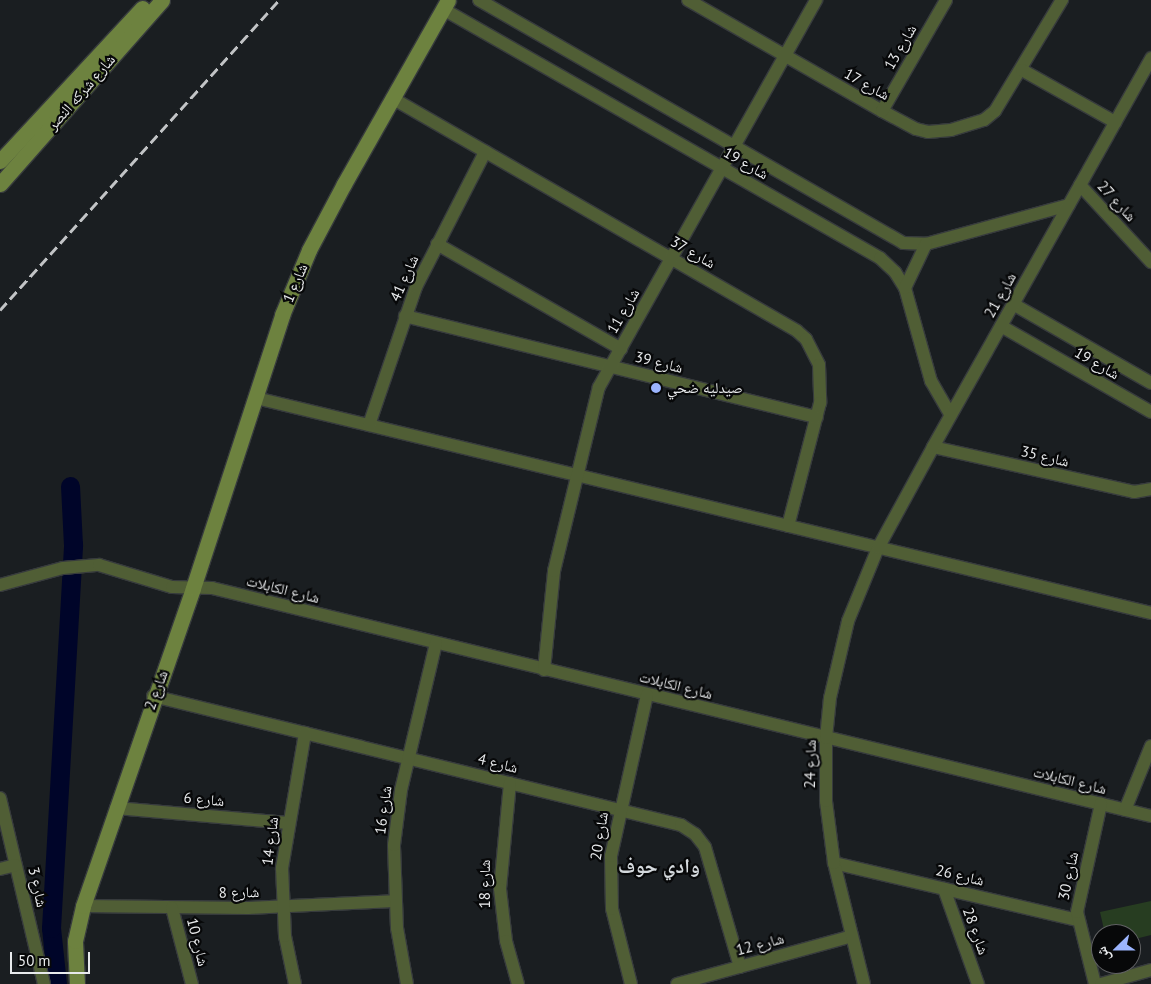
<!DOCTYPE html>
<html>
<head>
<meta charset="utf-8">
<style>
  body { margin:0 }
  #map { position:relative; width:1151px; height:984px; overflow:hidden; background:#1a1e21; font-family:"PT Sans","Noto Naskh Arabic",sans-serif }
  div>[style] { position:absolute }
  .green>* { inset:0; background:#273d21 }
  .river>* { height:19px; margin:-9.5px; padding:0 9.5px; transform-origin:9.5px; border-radius:9.5px; background:#000529 }
  .roads { filter:drop-shadow(1px 0 #373b3d) drop-shadow(-1px 0 #373b3d) drop-shadow(0 1px #373b3d) drop-shadow(0 -1px #373b3d) }
  .street>* { height:12px; margin:-6px; padding:0 6px; transform-origin:6px; border-radius:6px; background:#505e35 }
  .secondary>* { height:15px; margin:-7.5px; padding:0 7.5px; transform-origin:7.5px; border-radius:7.5px; background:#6d823f }
  .rail>* { height:3px; margin-top:-1.5px; transform-origin:0; background:repeating-linear-gradient(90deg,#c2c4c6 0 10px,transparent 0 15px) }
  .dots>* { width:14px; height:14px; translate:-50% -50%; box-sizing:border-box; border:2px solid #070809; border-radius:50% }
  span { translate:-50% -50%; white-space:nowrap; text-align:center; line-height:1.15; -webkit-text-stroke:4.5px #070809; paint-order:stroke }
  .street-label { font-size:15px; color:#e8eaec }
  .poi-label { font-size:15px; color:#e8eaec }
  .left { translate:0 -50%; text-align:left }
  .district-label { font-size:20px; color:#d4d9dd; font-weight:700 }
  .north { position:absolute; left:1091px; top:924px; width:50px; height:50px; box-sizing:border-box; background:#070809; border:1px solid #616264; border-radius:50%; rotate:248deg; font-size:14px; font-weight:700; line-height:20px; text-align:center; color:#e8eaec }
  .north::after { content:''; display:block; margin:auto; width:18px; height:22px; background:#9bb4fd; clip-path:polygon(50% 0,100% 100%,50% 72%,0 100%) }
  .scale { position:absolute; left:10px; top:952px; width:80px; height:22px; box-sizing:border-box; border:2px solid #e8eaec; border-top:0; padding-left:6px; font-size:15px; line-height:18px; white-space:nowrap; color:#e8eaec; -webkit-text-stroke:4px #070809; paint-order:stroke }
</style>
</head>
<body>
<div id="map">
  <div class="green">
    <i style="clip-path:polygon(1151px 901px,1151px 935px,1131px 940px,1131px 934px,1105px 934px,1100px 912px)"></i>
  </div>
  <div class="river">
    <i style="left:57px;top:984px;width:56px;rotate:-96.1deg"></i>
    <i style="left:51px;top:928px;width:384px;rotate:-86.7deg"></i>
    <i style="left:73px;top:545px;width:59px;rotate:-92.9deg"></i>
  </div>
  <div class="roads">
    <div class="street">
      <i style="left:479px;top:0;width:489px;rotate:29.8deg"></i>
      <i style="left:903px;top:243px;width:23px;rotate:2deg"></i>
      <i style="left:926px;top:244px;width:148px;rotate:-15.3deg"></i>
      <i style="left:688px;top:0;width:224px;rotate:29.8deg"></i>
      <i style="left:882px;top:111px;width:38px;rotate:28deg"></i>
      <i style="left:916px;top:129px;width:12px;rotate:14deg"></i>
      <i style="left:928px;top:132px;width:23px;rotate:-5deg"></i>
      <i style="left:951px;top:130px;width:34px;rotate:-17deg"></i>
      <i style="left:984px;top:120px;width:14px;rotate:-39deg"></i>
      <i style="left:995px;top:111px;width:130px;rotate:-58.9deg"></i>
      <i style="left:443px;top:9px;width:503px;rotate:29.67deg"></i>
      <i style="left:880px;top:258px;width:21px;rotate:43deg"></i>
      <i style="left:895px;top:272px;width:19px;rotate:58deg"></i>
      <i style="left:905px;top:288px;width:97px;rotate:74.4deg"></i>
      <i style="left:931px;top:381px;width:39px;rotate:60deg"></i>
      <i style="left:1022px;top:70px;width:107px;rotate:29.2deg"></i>
      <i style="left:392px;top:98px;width:467px;rotate:29.9deg"></i>
      <i style="left:797px;top:331px;width:12px;rotate:42deg"></i>
      <i style="left:806px;top:339px;width:29px;rotate:63deg"></i>
      <i style="left:819px;top:365px;width:38px;rotate:88deg"></i>
      <i style="left:820px;top:403px;width:127px;rotate:104.6deg"></i>
      <i style="left:882px;top:111px;width:128px;rotate:-60deg"></i>
      <i style="left:1080px;top:185px;width:105px;rotate:47.3deg"></i>
      <i style="left:437px;top:244px;width:212px;rotate:29.7deg"></i>
      <i style="left:905px;top:288px;width:49px;rotate:-64.5deg"></i>
      <i style="left:1013px;top:304px;width:159px;rotate:29.8deg"></i>
      <i style="left:405px;top:316px;width:424px;rotate:13.8deg"></i>
      <i style="left:1001px;top:326px;width:173px;rotate:29.8deg"></i>
      <i style="left:256px;top:398px;width:920px;rotate:13.51deg"></i>
      <i style="left:369px;top:425px;width:146px;rotate:-71.2deg"></i>
      <i style="left:416px;top:287px;width:152px;rotate:-62.9deg"></i>
      <i style="left:933px;top:447px;width:206px;rotate:12.6deg"></i>
      <i style="left:1134px;top:492px;width:17px;rotate:-10deg"></i>
      <i style="left:0;top:585px;width:65px;rotate:-15.1deg"></i>
      <i style="left:63px;top:568px;width:36px;rotate:-5deg"></i>
      <i style="left:99px;top:565px;width:76px;rotate:16.8deg"></i>
      <i style="left:172px;top:587px;width:40px;rotate:1.4deg"></i>
      <i style="left:212px;top:588px;width:966px;rotate:13.65deg"></i>
      <i style="left:544px;top:670px;width:100px;rotate:-84.2deg"></i>
      <i style="left:554px;top:571px;width:189px;rotate:-76.3deg"></i>
      <i style="left:599px;top:387px;width:444px;rotate:-60.7deg"></i>
      <i style="left:153px;top:696px;width:544px;rotate:13.73deg"></i>
      <i style="left:681px;top:825px;width:17px;rotate:33deg"></i>
      <i style="left:695px;top:834px;width:16px;rotate:52deg"></i>
      <i style="left:705px;top:847px;width:125px;rotate:73.7deg"></i>
      <i style="left:510px;top:783px;width:106px;rotate:95.4deg"></i>
      <i style="left:500px;top:889px;width:52px;rotate:83.4deg"></i>
      <i style="left:506px;top:941px;width:45px;rotate:74.4deg"></i>
      <i style="left:0;top:798px;width:191px;rotate:76.7deg"></i>
      <i style="left:116px;top:808px;width:173px;rotate:5deg"></i>
      <i style="left:1125px;top:810px;width:69px;rotate:-67.9deg"></i>
      <i style="left:834px;top:863px;width:250px;rotate:13.2deg"></i>
      <i style="left:0;top:869px;width:16px;rotate:-14deg"></i>
      <i style="left:944px;top:889px;width:101px;rotate:70.3deg"></i>
      <i style="left:83px;top:906px;width:165px;rotate:0.7deg"></i>
      <i style="left:248px;top:908px;width:146px;rotate:-2.7deg"></i>
      <i style="left:172px;top:908px;width:79px;rotate:75.3deg"></i>
      <i style="left:295px;top:984px;width:49px;rotate:-101.8deg"></i>
      <i style="left:285px;top:936px;width:68px;rotate:-92.5deg"></i>
      <i style="left:282px;top:868px;width:137px;rotate:-80.3deg"></i>
      <i style="left:407px;top:984px;width:57px;rotate:-100.1deg"></i>
      <i style="left:397px;top:928px;width:83px;rotate:-92.1deg"></i>
      <i style="left:394px;top:845px;width:55px;rotate:-82.7deg"></i>
      <i style="left:401px;top:790px;width:151px;rotate:-76.6deg"></i>
      <i style="left:631px;top:984px;width:77px;rotate:-104.2deg"></i>
      <i style="left:612px;top:909px;width:53px;rotate:-91.1deg"></i>
      <i style="left:611px;top:856px;width:165px;rotate:-77.4deg"></i>
      <i style="left:677px;top:984px;width:181px;rotate:-15.3deg"></i>
      <i style="left:864px;top:984px;width:125px;rotate:-103.9deg"></i>
      <i style="left:834px;top:863px;width:63px;rotate:-97.4deg"></i>
      <i style="left:826px;top:801px;width:63px;rotate:-90deg"></i>
      <i style="left:826px;top:738px;width:40px;rotate:-84.3deg"></i>
      <i style="left:830px;top:698px;width:79px;rotate:-76.8deg"></i>
      <i style="left:848px;top:621px;width:79px;rotate:-67.7deg"></i>
      <i style="left:878px;top:548px;width:115px;rotate:-61.4deg"></i>
      <i style="left:933px;top:447px;width:446px;rotate:-60.7deg"></i>
      <i style="left:1095px;top:984px;width:74px;rotate:-104deg"></i>
      <i style="left:1077px;top:912px;width:111px;rotate:-77.5deg"></i>
      <i style="left:1101px;top:984px;width:52px;rotate:-15.6deg"></i>
    </div>
    <div class="secondary">
      <i style="left:0;top:161px;width:209px;rotate:-47.1deg"></i>
      <i style="left:0;top:184px;width:245px;rotate:-48.6deg"></i>
      <i style="left:77px;top:984px;width:43px;rotate:-92.7deg"></i>
      <i style="left:75px;top:941px;width:36px;rotate:-77deg"></i>
      <i style="left:83px;top:906px;width:336px;rotate:-70.9deg"></i>
      <i style="left:193px;top:588px;width:287px;rotate:-71.9deg"></i>
      <i style="left:282px;top:315px;width:70px;rotate:-67.4deg"></i>
      <i style="left:309px;top:250px;width:75px;rotate:-62.1deg"></i>
      <i style="left:344px;top:184px;width:211px;rotate:-60.5deg"></i>
    </div>
  </div>
  <div class="rail">
    <i style="left:0;top:310px;width:417px;rotate:-48deg"></i>
  </div>
  <div class="dots">
    <i style="left:656px;top:388px;background:#9bb4fd"></i>
  </div>
  <div class="street-label">
    <span style="left:900px;top:47px;rotate:-60deg">شارع 13</span>
    <span style="left:867px;top:84px;rotate:29deg">شارع 17</span>
    <span style="left:81px;top:92px;rotate:-49deg">شارع شركه النصر</span>
    <span style="left:746px;top:163px;rotate:30deg">شارع 19</span>
    <span style="left:1117px;top:201px;rotate:47deg">شارع 27</span>
    <span style="left:693px;top:252px;rotate:30deg">شارع 37</span>
    <span style="left:404px;top:278px;rotate:-66deg">شارع 41</span>
    <span style="left:295px;top:283px;rotate:-67deg">شارع 1</span>
    <span style="left:1000px;top:295px;rotate:-61deg">شارع 21</span>
    <span style="left:623px;top:311px;rotate:-60deg">شارع 11</span>
    <span style="left:659px;top:362px;rotate:14deg">شارع 39</span>
    <span style="left:1097px;top:363px;rotate:30deg">شارع 19</span>
    <span style="left:1045px;top:456px;rotate:13deg">شارع 35</span>
    <span style="left:283px;top:589px;rotate:14deg">شارع الكابلات</span>
    <span style="left:676px;top:685px;rotate:14deg">شارع الكابلات</span>
    <span style="left:156px;top:690px;rotate:-70deg">شارع 2</span>
    <span style="left:498px;top:763px;rotate:14deg">شارع 4</span>
    <span style="left:810px;top:764px;rotate:-89deg">شارع 24</span>
    <span style="left:1070px;top:780px;rotate:14deg">شارع الكابلات</span>
    <span style="left:204px;top:799px;rotate:5deg">شارع 6</span>
    <span style="left:383px;top:810px;rotate:-82deg">شارع 16</span>
    <span style="left:599px;top:836px;rotate:-81deg">شارع 20</span>
    <span style="left:270px;top:841px;rotate:-83deg">شارع 14</span>
    <span style="left:960px;top:875px;rotate:13deg">شارع 26</span>
    <span style="left:1068px;top:876px;rotate:-78deg">شارع 30</span>
    <span style="left:485px;top:884px;rotate:-90deg">شارع 18</span>
    <span style="left:38px;top:887px;rotate:77deg">شارع 3</span>
    <span style="left:239px;top:892px;rotate:-1deg">شارع 8</span>
    <span style="left:976px;top:931px;rotate:70deg">شارع 28</span>
    <span style="left:198px;top:942px;rotate:76deg">شارع 10</span>
    <span style="left:760px;top:944px;rotate:-15deg">شارع 12</span>
  </div>
  <div class="poi-label">
    <span class="left" style="left:667px;top:388px">صيدليه ضحي</span>
  </div>
  <div class="district-label">
    <span style="left:659px;top:866px">وادي حوف</span>
  </div>
  <div class="north">ش</div>
  <div class="scale">50 m</div>
</div>
</body>
</html>
